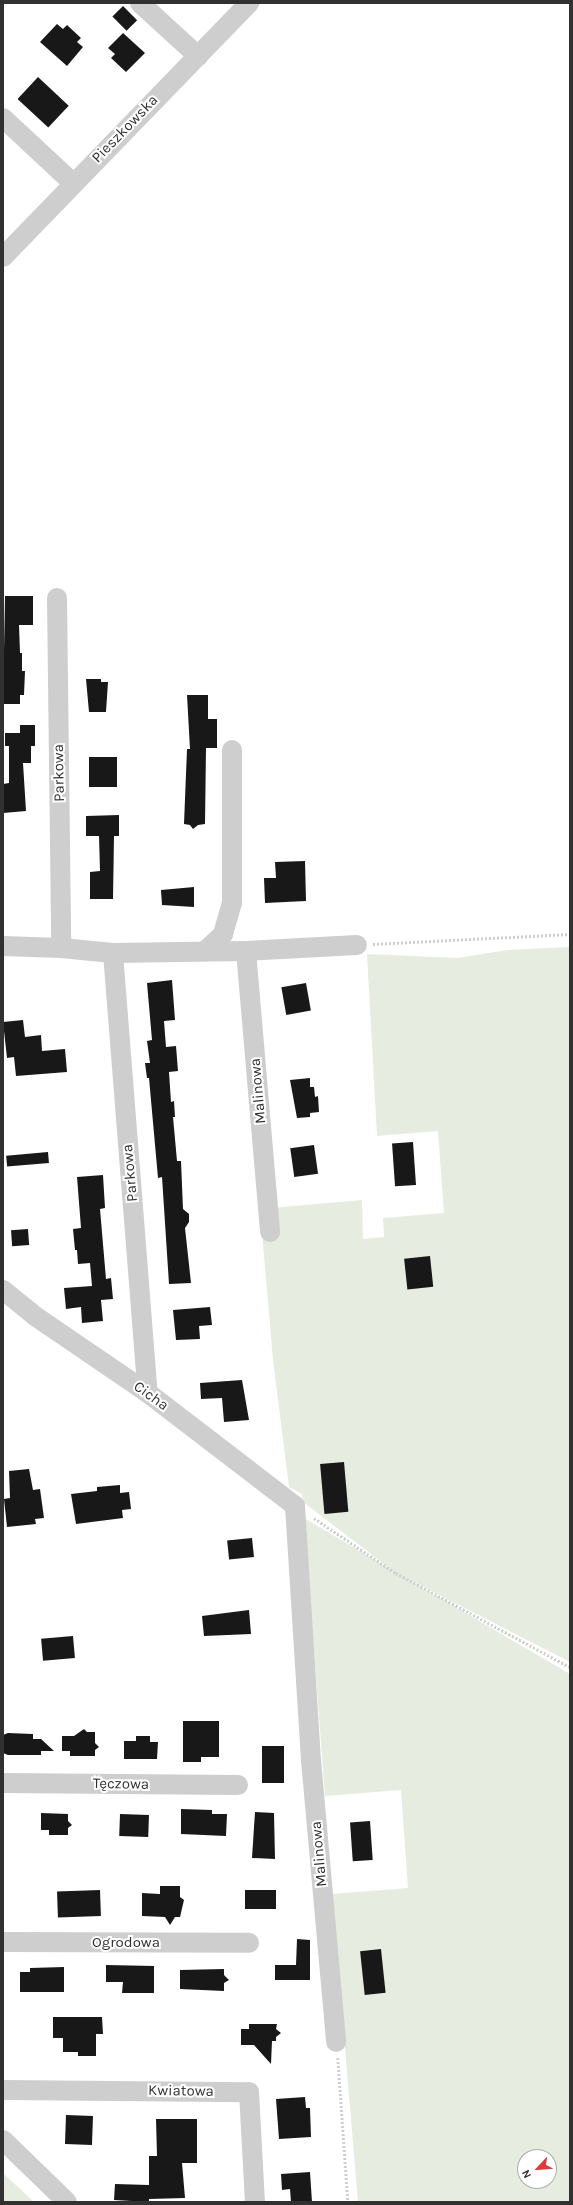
<!DOCTYPE html>
<html>
<head>
<meta charset="utf-8">
<style>
  body { margin:0 }
  #map { position:relative; width:573px; height:2205px; overflow:hidden; background:#fff; font-family:Karla,sans-serif }
  div>[style] { position:absolute }
  .green>* { inset:0; background:#e6ede0 }
  .building>* { inset:0; background:#181818; transform-origin:0 0 }
  .path>* { height:2.5px; margin-top:-1.25px; transform-origin:0; background:repeating-linear-gradient(90deg,#cecece 0 2px,transparent 0 4px) }
  .minor>* { height:20px; margin:-10px; padding:0 10px; transform-origin:10px; border-radius:10px; background:#cecece }
  span { translate:-50% -50%; white-space:nowrap; text-align:center; line-height:1.15; -webkit-text-stroke:4px #fff; paint-order:stroke }
  .street-label { font-size:15px; color:#313131 }
  .frame { position:absolute; inset:0; border:4px solid #313131; pointer-events:none }
  .north { position:absolute; left:517px; top:2149px; width:40px; height:40px; box-sizing:border-box; background:#fff; border:1px solid #adadad; border-radius:50%; rotate:244deg; font-size:11px; font-weight:700; line-height:16px; text-align:center; color:#313131 }
  .north::after { content:''; display:block; margin:auto; width:14px; height:18px; background:#de3c3c; clip-path:polygon(50% 0,100% 100%,50% 72%,0 100%) }
</style>
</head>
<body>
<div id="map">
  <div class="green">
    <i style="clip-path:polygon(evenodd,570px 947px,570px 1662px,406px 1578px,570px 1674px,570px 2202px,358px 2202px,332px 1894px,408px 1888px,401px 1790px,325px 1796px,304px 1518px,392px 1570px,303px 1502px,302px 1494px,289px 1487px,273px 1360px,260px 1209px,362px 1200px,363px 1239px,384px 1237px,383px 1218px,444px 1213px,438px 1131px,377px 1136px,367px 954px,458px 958px,507px 950px,570px 947px,525px 2157px,549px 2157px,549px 2181px,525px 2181px,525px 2157px)"></i>
    <i style="clip-path:polygon(3px 2173px,34px 2202px,3px 2202px)"></i>
  </div>
  <div class="building">
    <i style="left:123px;top:6px;width:20px;height:15px;rotate:45deg"></i>
    <i style="clip-path:polygon(57px 24px,63px 29px,67px 25px,81px 38px,77px 42px,83px 47px,67px 66px,40px 42px)"></i>
    <i style="clip-path:polygon(123px 33px,145px 53px,126px 72px,111px 58px,115px 54px,108px 48px)"></i>
    <i style="left:38px;top:77px;width:42px;height:30px;rotate:43deg"></i>
    <i style="clip-path:polygon(5px 596px,33px 596px,33px 625px,19px 625px,20px 653px,22px 653px,22px 671px,25px 671px,24px 695px,20px 695px,20px 704px,3px 704px)"></i>
    <i style="clip-path:polygon(86px 679px,101px 679px,101px 682px,108px 682px,106px 712px,89px 712px)"></i>
    <i style="clip-path:polygon(187px 695px,208px 695px,208px 719px,217px 719px,217px 748px,206px 748px,205px 824px,198px 825px,193px 829px,190px 825px,184px 824px,187px 749px,190px 749px)"></i>
    <i style="clip-path:polygon(20px 725px,35px 725px,35px 746px,31px 746px,31px 763px,23px 763px,26px 811px,3px 813px,3px 784px,9px 783px,9px 746px,5px 746px,5px 733px,20px 733px)"></i>
    <i style="left:117px;top:757px;width:30px;height:28px;rotate:90deg"></i>
    <i style="clip-path:polygon(119px 815px,119px 836px,114px 836px,113px 899px,90px 899px,90px 872px,100px 871px,99px 836px,86px 836px,86px 816px)"></i>
    <i style="clip-path:polygon(305px 861px,306px 901px,265px 903px,264px 878px,276px 878px,275px 862px)"></i>
    <i style="clip-path:polygon(194px 887px,194px 907px,162px 905px,161px 890px)"></i>
    <i style="clip-path:polygon(172px 980px,175px 1020px,164px 1021px,166px 1047px,176px 1046px,178px 1071px,169px 1072px,171px 1102px,174px 1101px,175px 1117px,173px 1117px,177px 1161px,181px 1161px,183px 1209px,189px 1214px,189px 1222px,185px 1228px,191px 1283px,169px 1284px,162px 1177px,158px 1178px,149px 1078px,147px 1078px,145px 1063px,150px 1063px,147px 1041px,152px 1040px,147px 983px)"></i>
    <i style="left:306px;top:983px;width:28px;height:25px;rotate:80deg"></i>
    <i style="clip-path:polygon(23px 1020px,25px 1037px,41px 1035px,42px 1051px,65px 1049px,67px 1072px,16px 1076px,14px 1057px,7px 1058px,3px 1022px)"></i>
    <i style="clip-path:polygon(310px 1078px,310px 1087px,314px 1087px,315px 1097px,318px 1096px,319px 1112px,310px 1113px,310px 1117px,297px 1118px,290px 1080px)"></i>
    <i style="left:413px;top:1142px;width:43px;height:21px;rotate:86deg"></i>
    <i style="left:314px;top:1145px;width:29px;height:24px;rotate:82deg"></i>
    <i style="left:48px;top:1152px;width:11px;height:42px;rotate:85deg"></i>
    <i style="clip-path:polygon(103px 1175px,105px 1208px,100px 1209px,106px 1279px,111px 1278px,113px 1299px,101px 1300px,103px 1321px,82px 1323px,81px 1307px,66px 1309px,64px 1288px,92px 1286px,90px 1263px,78px 1264px,77px 1250px,75px 1250px,73px 1229px,81px 1228px,77px 1177px)"></i>
    <i style="left:28px;top:1229px;width:16px;height:17px;rotate:86deg"></i>
    <i style="left:430px;top:1256px;width:31px;height:26px;rotate:84deg"></i>
    <i style="clip-path:polygon(210px 1307px,212px 1325px,199px 1326px,200px 1339px,176px 1340px,173px 1310px)"></i>
    <i style="clip-path:polygon(242px 1380px,249px 1420px,224px 1422px,222px 1398px,201px 1399px,200px 1383px)"></i>
    <i style="left:344px;top:1462px;width:50px;height:24px;rotate:85deg"></i>
    <i style="clip-path:polygon(29px 1469px,33px 1490px,40px 1489px,44px 1518px,35px 1519px,36px 1524px,7px 1527px,4px 1499px,10px 1498px,9px 1471px)"></i>
    <i style="clip-path:polygon(120px 1485px,120px 1493px,129px 1492px,131px 1509px,122px 1510px,123px 1518px,76px 1524px,71px 1494px,97px 1491px,97px 1487px)"></i>
    <i style="left:252px;top:1538px;width:19px;height:25px;rotate:84deg"></i>
    <i style="clip-path:polygon(249px 1610px,251px 1634px,204px 1636px,202px 1616px)"></i>
    <i style="left:73px;top:1636px;width:22px;height:32px;rotate:85deg"></i>
    <i style="clip-path:polygon(183px 1721px,219px 1721px,219px 1757px,201px 1757px,201px 1762px,183px 1762px)"></i>
    <i style="clip-path:polygon(84px 1729px,87px 1732px,95px 1732px,95px 1743px,99px 1747px,95px 1750px,95px 1756px,70px 1756px,70px 1751px,62px 1751px,62px 1736px,74px 1736px)"></i>
    <i style="clip-path:polygon(8px 1733px,33px 1734px,33px 1739px,41px 1739px,54px 1751px,41px 1751px,41px 1755px,8px 1755px,3px 1753px,3px 1735px)"></i>
    <i style="clip-path:polygon(136px 1736px,150px 1736px,150px 1742px,158px 1742px,157px 1759px,124px 1759px,124px 1741px,136px 1741px)"></i>
    <i style="left:262px;top:1746px;width:22px;height:37px"></i>
    <i style="clip-path:polygon(181px 1809px,212px 1810px,212px 1814px,227px 1814px,226px 1836px,181px 1834px)"></i>
    <i style="clip-path:polygon(255px 1812px,274px 1813px,275px 1859px,252px 1858px)"></i>
    <i style="clip-path:polygon(41px 1813px,68px 1814px,68px 1821px,72px 1825px,68px 1828px,68px 1835px,49px 1835px,49px 1830px,41px 1830px)"></i>
    <i style="left:120px;top:1814px;width:29px;height:22px;rotate:2deg"></i>
    <i style="left:370px;top:1821px;width:39px;height:20px;rotate:86deg"></i>
    <i style="clip-path:polygon(160px 1886px,180px 1886px,180px 1897px,184px 1900px,180px 1917px,175px 1917px,170px 1925px,165px 1917px,142px 1916px,142px 1893px,160px 1894px)"></i>
    <i style="left:100px;top:1890px;width:26px;height:43px;rotate:88deg"></i>
    <i style="left:245px;top:1890px;width:31px;height:19px"></i>
    <i style="clip-path:polygon(297px 1939px,310px 1940px,310px 1980px,275px 1980px,275px 1965px,296px 1965px)"></i>
    <i style="left:381px;top:1949px;width:44px;height:21px;rotate:84deg"></i>
    <i style="clip-path:polygon(106px 1965px,154px 1966px,154px 1993px,122px 1993px,123px 1982px,106px 1982px)"></i>
    <i style="clip-path:polygon(64px 1967px,64px 1992px,20px 1992px,20px 1972px,30px 1972px,30px 1968px)"></i>
    <i style="clip-path:polygon(224px 1969px,224px 1975px,229px 1980px,224px 1983px,224px 1991px,180px 1989px,180px 1970px)"></i>
    <i style="clip-path:polygon(53px 2017px,102px 2017px,103px 2034px,96px 2034px,96px 2056px,78px 2056px,78px 2052px,63px 2052px,63px 2038px,53px 2038px)"></i>
    <i style="clip-path:polygon(249px 2024px,277px 2024px,276px 2029px,281px 2033px,276px 2037px,276px 2041px,272px 2041px,271px 2064px,254px 2045px,241px 2045px,241px 2029px,249px 2029px)"></i>
    <i style="clip-path:polygon(305px 2097px,306px 2108px,310px 2108px,311px 2137px,279px 2139px,276px 2099px)"></i>
    <i style="left:66px;top:2115px;width:27px;height:29px;rotate:2deg"></i>
    <i style="clip-path:polygon(156px 2119px,197px 2119px,197px 2163px,182px 2163px,185px 2198px,149px 2199px,149px 2202px,114px 2200px,115px 2184px,149px 2185px,149px 2156px,157px 2156px)"></i>
    <i style="clip-path:polygon(310px 2172px,312px 2202px,291px 2202px,290px 2189px,282px 2190px,281px 2174px)"></i>
  </div>
  <div class="path">
    <i style="left:373px;top:944px;width:197px;rotate:-2.9deg"></i>
    <i style="left:314px;top:1518px;width:99px;rotate:33.9deg"></i>
    <i style="left:396px;top:1573px;width:198px;rotate:28.4deg"></i>
    <i style="left:338px;top:2058px;width:144px;rotate:86deg"></i>
  </div>
  <div class="minor">
    <i style="left:140px;top:3px;width:79px;rotate:42.4deg"></i>
    <i style="left:3px;top:118px;width:96px;rotate:42.9deg"></i>
    <i style="left:3px;top:257px;width:354px;rotate:-45.9deg"></i>
    <i style="left:57px;top:598px;width:350px;rotate:89.3deg"></i>
    <i style="left:3px;top:946px;width:58px;rotate:2deg"></i>
    <i style="left:61px;top:948px;width:52px;rotate:5.5deg"></i>
    <i style="left:113px;top:953px;width:133px;rotate:-0.9deg"></i>
    <i style="left:246px;top:951px;width:111px;rotate:-3.1deg"></i>
    <i style="left:205px;top:951px;width:25px;rotate:-43deg"></i>
    <i style="left:223px;top:934px;width:32px;rotate:-74deg"></i>
    <i style="left:232px;top:903px;width:153px;rotate:-90deg"></i>
    <i style="left:246px;top:951px;width:282px;rotate:85.1deg"></i>
    <i style="left:113px;top:953px;width:441px;rotate:85.5deg"></i>
    <i style="left:3px;top:1290px;width:41px;rotate:39.1deg"></i>
    <i style="left:35px;top:1316px;width:137px;rotate:34.3deg"></i>
    <i style="left:148px;top:1393px;width:185px;rotate:37.5deg"></i>
    <i style="left:295px;top:1506px;width:255px;rotate:86.4deg"></i>
    <i style="left:311px;top:1760px;width:283px;rotate:84.9deg"></i>
    <i style="left:3px;top:1783px;width:235px;rotate:0.5deg"></i>
    <i style="left:3px;top:1942px;width:246px;rotate:0.2deg"></i>
    <i style="left:3px;top:2090px;width:246px;rotate:0.5deg"></i>
    <i style="left:249px;top:2092px;width:110px;rotate:86.9deg"></i>
    <i style="left:3px;top:2140px;width:89px;rotate:44.1deg"></i>
  </div>
  <div class="street-label">
    <span style="left:125px;top:129px;rotate:-46deg">Pieszkowska</span>
    <span style="left:59px;top:773px;rotate:-91deg">Parkowa</span>
    <span style="left:258px;top:1091px;rotate:-95deg">Malinowa</span>
    <span style="left:130px;top:1173px;rotate:-95deg">Parkowa</span>
    <span style="left:151px;top:1396px;rotate:36deg">Cicha</span>
    <span style="left:121px;top:1784px;rotate:1deg">Tęczowa</span>
    <span style="left:319px;top:1854px;rotate:-95deg">Malinowa</span>
    <span style="left:126px;top:1943px">Ogrodowa</span>
    <span style="left:181px;top:2091px;rotate:1deg">Kwiatowa</span>
  </div>
  <div class="frame"></div>
  <div class="north">N</div>
</div>
</body>
</html>
